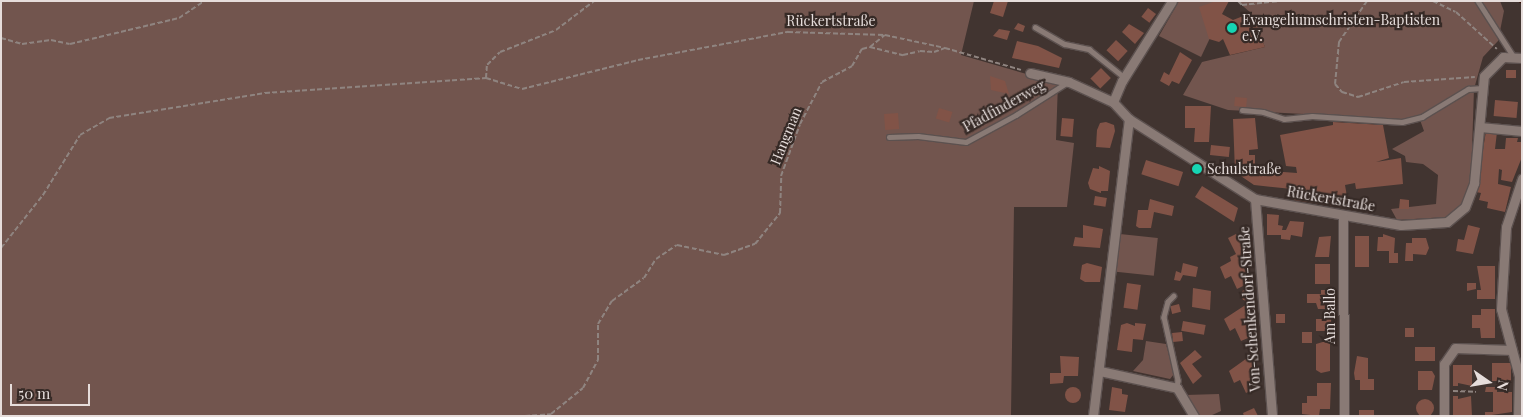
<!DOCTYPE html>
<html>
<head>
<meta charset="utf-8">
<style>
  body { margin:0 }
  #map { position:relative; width:1523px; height:417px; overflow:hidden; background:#413430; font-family:"Playfair Display",serif }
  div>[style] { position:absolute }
  .green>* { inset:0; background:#72554e; transform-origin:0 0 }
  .stream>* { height:3px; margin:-1.5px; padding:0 1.5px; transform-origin:1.5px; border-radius:1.5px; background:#330d04 }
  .building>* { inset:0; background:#815347; transform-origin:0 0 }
  .round { border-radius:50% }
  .path>* { height:2px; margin-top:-1px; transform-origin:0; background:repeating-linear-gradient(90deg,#8f8480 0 5px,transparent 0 7.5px) }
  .roads { filter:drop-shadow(1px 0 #5c514f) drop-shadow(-1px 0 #5c514f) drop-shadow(0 1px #5c514f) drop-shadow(0 -1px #5c514f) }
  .lane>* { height:4.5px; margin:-2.25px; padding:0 2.25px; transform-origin:2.25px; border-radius:2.25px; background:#897a75 }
  .street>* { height:9px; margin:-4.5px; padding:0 4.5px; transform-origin:4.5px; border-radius:4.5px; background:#897a75 }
  .dots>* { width:14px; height:14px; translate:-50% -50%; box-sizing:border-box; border:2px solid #362a26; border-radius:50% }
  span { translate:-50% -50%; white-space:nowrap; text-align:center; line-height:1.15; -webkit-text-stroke:4.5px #362a26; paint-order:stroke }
  .poi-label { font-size:14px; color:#e6dddb }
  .left { translate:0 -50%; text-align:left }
  .street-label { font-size:14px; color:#e6dddb }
  .frame { position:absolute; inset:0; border:2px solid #e6dddb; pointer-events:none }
  .north { position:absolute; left:1463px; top:357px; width:50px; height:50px; -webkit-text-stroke:4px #362a26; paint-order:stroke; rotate:103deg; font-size:14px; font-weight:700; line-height:20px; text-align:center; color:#e6dddb }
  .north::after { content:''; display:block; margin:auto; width:18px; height:22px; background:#e6dddb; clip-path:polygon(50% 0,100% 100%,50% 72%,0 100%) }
  .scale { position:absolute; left:10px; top:384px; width:80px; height:22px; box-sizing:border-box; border:2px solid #e6dddb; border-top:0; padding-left:6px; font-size:15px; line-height:18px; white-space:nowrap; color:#e6dddb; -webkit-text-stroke:4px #362a26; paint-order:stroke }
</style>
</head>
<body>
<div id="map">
  <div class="green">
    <i style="clip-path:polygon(1px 1px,974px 1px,961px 55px,1058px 83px,1056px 140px,1074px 143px,1067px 207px,1014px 207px,1011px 416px,1px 416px)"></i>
    <i style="clip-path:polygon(1179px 1px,1216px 1px,1210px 38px,1201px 57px,1159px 36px)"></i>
    <i style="clip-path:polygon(1237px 1px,1500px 1px,1504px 11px,1498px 41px,1483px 57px,1474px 89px,1471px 181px,1463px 206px,1447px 217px,1397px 220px,1391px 209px,1436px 204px,1438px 175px,1423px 164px,1406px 162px,1405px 156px,1392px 149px,1424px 131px,1420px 120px,1228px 110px,1183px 95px,1202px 62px,1265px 47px,1251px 13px)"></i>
    <i style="left:1120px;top:234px;width:38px;height:38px;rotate:6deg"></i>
    <i style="clip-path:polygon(1146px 341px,1166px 344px,1174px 374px,1170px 379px,1133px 371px,1143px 360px)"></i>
    <i style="clip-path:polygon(1219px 394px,1221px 411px,1210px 416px,1198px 416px,1185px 395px)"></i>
  </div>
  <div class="stream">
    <i style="left:1520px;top:1px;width:2px;rotate:27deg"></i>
  </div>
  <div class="building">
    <i style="clip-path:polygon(994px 1px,1008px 1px,1003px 17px,990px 13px)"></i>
    <i style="clip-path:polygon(1216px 1px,1229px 1px,1222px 14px,1233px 20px,1251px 13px,1265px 47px,1230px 55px,1223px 39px,1219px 42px,1209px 39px,1199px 7px)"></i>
    <i style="left:1148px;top:8px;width:10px;height:11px;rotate:37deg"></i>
    <i style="clip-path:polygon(1018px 23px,1025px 26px,1023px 32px,1014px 29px)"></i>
    <i style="clip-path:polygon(1129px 24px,1144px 33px,1135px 44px,1122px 32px)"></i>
    <i style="clip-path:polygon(999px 29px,1010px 31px,1007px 40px,993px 36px)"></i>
    <i style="left:1116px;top:40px;width:16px;height:14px;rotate:43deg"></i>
    <i style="clip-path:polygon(1017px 41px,1038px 46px,1062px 58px,1059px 68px,1012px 58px)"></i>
    <i style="clip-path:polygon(1180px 52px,1192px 60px,1179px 84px,1172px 81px,1169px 86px,1160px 81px,1164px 72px,1169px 75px)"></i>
    <i style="left:1101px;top:68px;width:14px;height:15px;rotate:45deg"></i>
    <i style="left:1506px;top:70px;width:10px;height:8px"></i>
    <i style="clip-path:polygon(990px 76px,1005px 81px,1009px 94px,991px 90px)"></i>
    <i style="left:1235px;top:97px;width:12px;height:9px;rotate:5deg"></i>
    <i style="left:1495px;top:100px;width:23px;height:16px;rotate:5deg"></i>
    <i style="clip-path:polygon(1185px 106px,1211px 106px,1209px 142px,1194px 142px,1195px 128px,1185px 128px)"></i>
    <i style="left:939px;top:108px;width:14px;height:11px;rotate:17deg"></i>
    <i style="left:898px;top:113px;width:16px;height:14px;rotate:86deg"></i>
    <i style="left:1062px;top:118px;width:12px;height:18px;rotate:5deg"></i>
    <i style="clip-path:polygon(1255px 118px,1258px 149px,1249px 150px,1249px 155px,1255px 155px,1255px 170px,1297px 173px,1296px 167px,1286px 166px,1280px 135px,1333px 125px,1333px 122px,1383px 125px,1389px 158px,1376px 162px,1401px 158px,1403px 184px,1356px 189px,1355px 183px,1345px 185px,1349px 208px,1294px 200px,1292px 189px,1254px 185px,1235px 172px,1233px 119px)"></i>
    <i style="clip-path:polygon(1106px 122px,1114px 125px,1115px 131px,1110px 148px,1096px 147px,1097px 130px,1100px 123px)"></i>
    <i style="clip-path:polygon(1486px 131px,1497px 132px,1495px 149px,1505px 149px,1506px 138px,1518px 138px,1517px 142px,1522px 142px,1522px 157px,1512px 182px,1501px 180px,1502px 170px,1499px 169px,1498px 184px,1511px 187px,1505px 212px,1487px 208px,1488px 202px,1479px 200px,1481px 193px,1476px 192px)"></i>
    <i style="left:1211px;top:145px;width:19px;height:10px;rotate:6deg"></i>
    <i style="left:1146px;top:160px;width:39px;height:15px;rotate:18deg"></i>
    <i style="clip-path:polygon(1099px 166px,1110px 171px,1108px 191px,1101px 191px,1101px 193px,1090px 189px,1088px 183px,1093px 168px,1099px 169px)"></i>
    <i style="clip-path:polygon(1202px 186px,1238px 208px,1234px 222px,1195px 197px)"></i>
    <i style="left:1095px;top:196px;width:12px;height:9px;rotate:9deg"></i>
    <i style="clip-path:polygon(1150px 199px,1174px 206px,1172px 216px,1154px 212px,1151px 228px,1139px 228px,1136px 226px,1138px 210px,1148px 210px)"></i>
    <i style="clip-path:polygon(1400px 199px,1409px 200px,1409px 209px,1399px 209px)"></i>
    <i style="clip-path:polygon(1267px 214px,1279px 215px,1278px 225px,1283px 226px,1282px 230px,1286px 230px,1290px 221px,1304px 222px,1302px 237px,1291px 235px,1290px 240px,1281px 239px,1281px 235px,1267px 235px)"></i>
    <i style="clip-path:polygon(1083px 225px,1103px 229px,1100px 248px,1073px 246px,1075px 237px,1083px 238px)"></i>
    <i style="clip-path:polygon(1468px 225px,1480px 228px,1473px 254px,1456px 251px,1458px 239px,1464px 240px)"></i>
    <i style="clip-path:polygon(1236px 234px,1244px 250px,1242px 252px,1247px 264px,1243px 266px,1251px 282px,1237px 289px,1231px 276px,1225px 279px,1220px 267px,1231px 261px,1230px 257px,1236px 254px,1228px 238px)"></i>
    <i style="clip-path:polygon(1383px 234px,1395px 238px,1394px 253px,1398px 253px,1398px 263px,1389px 263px,1389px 251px,1377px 251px,1378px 237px,1383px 237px)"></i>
    <i style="clip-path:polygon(1331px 236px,1329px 257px,1315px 257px,1319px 237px)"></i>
    <i style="left:1355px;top:236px;width:14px;height:31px"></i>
    <i style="clip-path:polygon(1412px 238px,1426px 238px,1429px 248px,1426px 255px,1413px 254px,1413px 261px,1405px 261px,1406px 243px,1412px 243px)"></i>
    <i style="clip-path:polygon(1087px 263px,1102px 267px,1100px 282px,1085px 282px,1080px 279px,1082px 265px)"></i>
    <i style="clip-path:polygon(1183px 263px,1198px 267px,1196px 277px,1183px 275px,1180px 281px,1174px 280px,1176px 271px,1181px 273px)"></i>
    <i style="left:1315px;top:264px;width:15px;height:20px"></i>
    <i style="clip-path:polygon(1477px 266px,1495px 266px,1495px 299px,1477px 299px,1477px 290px,1481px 290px)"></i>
    <i style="left:1127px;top:283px;width:14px;height:25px;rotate:8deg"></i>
    <i style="clip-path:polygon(1467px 283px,1476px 283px,1476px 289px,1467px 291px)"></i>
    <i style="clip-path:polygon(1193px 288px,1211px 291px,1210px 310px,1192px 307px)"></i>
    <i class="round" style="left:1241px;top:289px;width:12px;height:12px"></i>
    <i style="clip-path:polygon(1321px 290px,1331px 290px,1331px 309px,1318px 309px,1316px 303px,1307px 303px,1307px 294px,1321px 294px)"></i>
    <i style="left:1179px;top:304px;width:8px;height:9px;rotate:76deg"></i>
    <i style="clip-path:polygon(1247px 304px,1252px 317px,1248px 319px,1255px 335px,1241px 341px,1235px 328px,1230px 331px,1224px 319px)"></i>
    <i style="clip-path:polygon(1481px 309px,1495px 309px,1495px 338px,1481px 338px,1480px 328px,1472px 328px,1472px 315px,1481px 315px)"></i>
    <i style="left:1276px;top:314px;width:9px;height:9px"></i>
    <i style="left:1316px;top:319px;width:15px;height:12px"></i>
    <i style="left:1183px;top:321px;width:23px;height:10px;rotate:10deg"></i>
    <i style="clip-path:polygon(1127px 323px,1135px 326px,1135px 323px,1146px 324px,1143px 340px,1133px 339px,1132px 352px,1117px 350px,1121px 325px)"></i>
    <i style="left:1405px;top:328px;width:9px;height:9px"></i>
    <i style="left:1182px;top:332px;width:9px;height:10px;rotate:84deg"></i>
    <i style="left:1302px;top:332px;width:10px;height:11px"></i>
    <i style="clip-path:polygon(1326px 341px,1330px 344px,1330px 371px,1321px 373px,1316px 370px,1316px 344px)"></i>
    <i style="left:1415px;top:347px;width:20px;height:14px"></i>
    <i style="clip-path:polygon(1195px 350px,1202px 357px,1192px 364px,1202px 376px,1193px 384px,1180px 363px)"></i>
    <i style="clip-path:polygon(1060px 356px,1079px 357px,1078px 376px,1064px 376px,1063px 383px,1050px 384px,1050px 373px,1061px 373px)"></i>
    <i style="clip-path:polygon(1250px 356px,1256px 368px,1251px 370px,1259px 387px,1246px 393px,1240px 380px,1234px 383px,1229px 371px)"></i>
    <i style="clip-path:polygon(1357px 356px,1368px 358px,1368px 379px,1374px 379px,1374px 390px,1360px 390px,1360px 380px,1355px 380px,1354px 373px)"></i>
    <i style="left:1492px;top:363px;width:19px;height:18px"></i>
    <i style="clip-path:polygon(1453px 365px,1472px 365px,1472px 386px,1458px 383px,1458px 386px,1453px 386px)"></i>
    <i style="clip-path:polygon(1418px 371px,1432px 371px,1435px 376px,1432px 390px,1418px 390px)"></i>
    <i style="clip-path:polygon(1317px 383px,1331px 383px,1330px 409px,1320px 409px,1319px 416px,1302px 414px,1302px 403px,1307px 403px,1307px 396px,1317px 396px)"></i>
    <i style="clip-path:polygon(1112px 387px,1122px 389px,1122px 394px,1128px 395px,1125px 412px,1109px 410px)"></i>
    <i style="clip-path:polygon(1486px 387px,1497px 387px,1497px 392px,1512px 392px,1512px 412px,1485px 416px,1485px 412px,1493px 412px,1493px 392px,1485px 392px)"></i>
    <i class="round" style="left:1065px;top:387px;width:16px;height:16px"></i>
    <i style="clip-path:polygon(1453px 396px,1458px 396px,1458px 399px,1471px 396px,1472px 416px,1453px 416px)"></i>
    <i class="round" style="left:1416px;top:399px;width:18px;height:18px"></i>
    <i style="clip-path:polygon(1254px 408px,1258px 416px,1244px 416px,1243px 413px)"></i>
    <i style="left:1359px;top:410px;width:15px;height:6px"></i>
  </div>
  <div class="path">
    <i style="left:1238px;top:1px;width:6px;rotate:45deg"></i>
    <i style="left:1242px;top:5px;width:36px;rotate:-6deg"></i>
    <i style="left:1367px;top:1px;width:50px;rotate:124.3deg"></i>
    <i style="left:1339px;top:42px;width:42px;rotate:95.4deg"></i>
    <i style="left:1335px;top:84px;width:11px;rotate:49deg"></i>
    <i style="left:1342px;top:92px;width:17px;rotate:17deg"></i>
    <i style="left:1358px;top:97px;width:48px;rotate:-18.1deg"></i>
    <i style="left:1404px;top:82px;width:71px;rotate:-4deg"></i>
    <i style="left:1433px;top:1px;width:25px;rotate:26deg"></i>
    <i style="left:1456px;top:12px;width:55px;rotate:42.1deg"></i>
    <i style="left:1px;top:38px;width:22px;rotate:16deg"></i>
    <i style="left:22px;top:44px;width:29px;rotate:-8deg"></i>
    <i style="left:51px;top:40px;width:19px;rotate:12deg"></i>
    <i style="left:70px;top:44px;width:112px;rotate:-13.4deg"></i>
    <i style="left:179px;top:18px;width:30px;rotate:-34deg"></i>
    <i style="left:870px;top:47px;width:34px;rotate:14deg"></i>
    <i style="left:903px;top:55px;width:17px;rotate:-13deg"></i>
    <i style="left:920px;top:51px;width:14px;rotate:4deg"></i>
    <i style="left:934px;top:52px;width:12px;rotate:-20deg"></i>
    <i style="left:486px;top:78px;width:38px;rotate:17deg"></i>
    <i style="left:522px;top:89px;width:120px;rotate:-14deg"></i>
    <i style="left:638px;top:60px;width:153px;rotate:-10.6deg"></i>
    <i style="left:788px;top:32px;width:97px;rotate:1.8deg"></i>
    <i style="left:885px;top:35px;width:61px;rotate:12.2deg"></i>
    <i style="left:945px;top:48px;width:79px;rotate:16.1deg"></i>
    <i style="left:486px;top:78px;width:13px;rotate:-86deg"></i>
    <i style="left:487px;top:65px;width:18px;rotate:-45deg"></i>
    <i style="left:500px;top:52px;width:60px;rotate:-21.4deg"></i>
    <i style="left:556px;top:30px;width:48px;rotate:-37.3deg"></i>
    <i style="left:1px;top:248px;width:68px;rotate:-51.6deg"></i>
    <i style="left:43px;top:195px;width:70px;rotate:-58.3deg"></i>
    <i style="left:80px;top:135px;width:34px;rotate:-30deg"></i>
    <i style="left:109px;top:118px;width:158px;rotate:-9.1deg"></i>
    <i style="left:265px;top:93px;width:222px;rotate:-3.9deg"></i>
    <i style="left:1453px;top:391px;width:23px;rotate:2deg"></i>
    <i style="left:525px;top:416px;width:26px;rotate:-4deg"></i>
    <i style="left:551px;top:414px;width:41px;rotate:-39.1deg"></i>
    <i style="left:583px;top:388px;width:32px;rotate:-62deg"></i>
    <i style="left:598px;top:360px;width:36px;rotate:-90deg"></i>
    <i style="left:598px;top:324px;width:27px;rotate:-59deg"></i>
    <i style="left:612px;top:301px;width:39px;rotate:-36deg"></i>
    <i style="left:644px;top:278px;width:22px;rotate:-58deg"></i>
    <i style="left:656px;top:259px;width:25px;rotate:-34deg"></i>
    <i style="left:677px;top:245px;width:48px;rotate:12deg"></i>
    <i style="left:724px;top:255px;width:33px;rotate:-20deg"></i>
    <i style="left:755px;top:244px;width:40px;rotate:-51deg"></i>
    <i style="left:780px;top:213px;width:37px;rotate:-88deg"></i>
    <i style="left:781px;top:176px;width:55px;rotate:-69.9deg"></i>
    <i style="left:800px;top:124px;width:47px;rotate:-62.4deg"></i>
    <i style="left:822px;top:82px;width:34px;rotate:-28deg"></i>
    <i style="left:852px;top:66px;width:20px;rotate:-60deg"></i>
    <i style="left:862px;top:49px;width:8px;rotate:-14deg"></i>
    <i style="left:870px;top:47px;width:19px;rotate:-39deg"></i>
  </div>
  <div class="roads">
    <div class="lane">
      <i style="left:1478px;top:1px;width:67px;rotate:57.3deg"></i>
      <i style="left:1035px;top:27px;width:34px;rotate:30deg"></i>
      <i style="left:1065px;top:44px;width:25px;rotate:12deg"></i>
      <i style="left:1089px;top:49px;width:45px;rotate:38.7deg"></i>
      <i style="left:1242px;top:110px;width:21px;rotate:5deg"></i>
      <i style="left:1263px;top:112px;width:22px;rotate:18deg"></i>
      <i style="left:1284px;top:119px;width:28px;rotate:-6deg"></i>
      <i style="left:1312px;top:116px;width:90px;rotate:3.8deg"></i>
      <i style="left:1402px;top:122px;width:21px;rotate:-14deg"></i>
      <i style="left:1422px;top:117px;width:54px;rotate:-31.3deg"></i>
      <i style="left:1468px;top:89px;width:14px;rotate:-4deg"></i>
      <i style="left:889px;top:137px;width:29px;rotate:-2deg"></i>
      <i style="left:918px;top:136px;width:48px;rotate:7.1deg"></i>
      <i style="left:966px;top:142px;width:57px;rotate:-28.4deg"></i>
      <i style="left:1016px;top:115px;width:62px;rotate:-32.4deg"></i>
      <i style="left:1174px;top:296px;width:8px;rotate:135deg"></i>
      <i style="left:1168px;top:302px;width:16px;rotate:105deg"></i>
      <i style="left:1164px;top:317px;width:65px;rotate:77.5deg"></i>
      <i style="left:1178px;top:380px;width:8px;rotate:97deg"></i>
    </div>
    <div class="street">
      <i style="left:1030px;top:73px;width:40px;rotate:13deg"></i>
      <i style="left:1069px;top:82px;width:48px;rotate:24.4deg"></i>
      <i style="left:1113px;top:102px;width:23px;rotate:47deg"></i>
      <i style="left:1129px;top:119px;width:149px;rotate:32.4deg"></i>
      <i style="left:1255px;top:199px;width:148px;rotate:10.1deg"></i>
      <i style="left:1401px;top:225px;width:46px;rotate:-3.7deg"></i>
      <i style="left:1447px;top:222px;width:23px;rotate:-40deg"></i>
      <i style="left:1465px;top:207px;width:26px;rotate:-69deg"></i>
      <i style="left:1474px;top:183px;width:107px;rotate:-84.7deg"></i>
      <i style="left:1484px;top:76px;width:27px;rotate:-45deg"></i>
      <i style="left:1503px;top:57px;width:19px;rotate:3deg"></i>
      <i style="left:1113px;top:102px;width:23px;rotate:-67deg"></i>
      <i style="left:1122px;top:81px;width:94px;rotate:-58deg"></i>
      <i style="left:1480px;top:127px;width:42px;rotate:5.4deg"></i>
      <i style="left:1255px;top:199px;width:218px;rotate:85.5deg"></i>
      <i style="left:1343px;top:217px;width:199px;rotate:89.7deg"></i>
      <i style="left:1100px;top:371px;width:79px;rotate:12.4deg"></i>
      <i style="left:1177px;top:388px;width:33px;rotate:59deg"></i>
      <i style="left:1093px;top:416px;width:299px;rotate:-83.1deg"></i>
      <i style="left:1444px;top:416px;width:52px;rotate:-90deg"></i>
      <i style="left:1444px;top:364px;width:19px;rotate:-55deg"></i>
      <i style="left:1455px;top:348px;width:57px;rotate:2deg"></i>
      <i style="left:1518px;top:416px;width:40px;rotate:-88.6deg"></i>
      <i style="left:1519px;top:376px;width:69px;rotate:-105deg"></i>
      <i style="left:1501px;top:309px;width:82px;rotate:-86.5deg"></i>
      <i style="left:1506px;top:227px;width:51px;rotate:-71.6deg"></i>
    </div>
  </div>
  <div class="dots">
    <i style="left:1232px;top:28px;background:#16d5b3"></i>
    <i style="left:1197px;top:169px;background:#16d5b3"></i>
  </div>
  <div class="poi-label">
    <span class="left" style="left:1242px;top:28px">Evangeliumschristen-Baptisten<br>e.V.</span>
    <span class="left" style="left:1207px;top:169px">Schulstraße</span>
  </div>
  <div class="street-label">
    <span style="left:831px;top:21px">Rückertstraße</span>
    <span style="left:1004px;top:106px;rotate:-29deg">Pfadfinderweg</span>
    <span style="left:786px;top:136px;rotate:-68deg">Hangman</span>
    <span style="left:1331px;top:199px;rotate:10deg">Rückertstraße</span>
    <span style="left:1250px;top:309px;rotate:-94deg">Von-Schenkendorf-Straße</span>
    <span style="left:1330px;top:316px;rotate:-90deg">Am Ballo</span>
  </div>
  <div class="frame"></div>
  <div class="north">N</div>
  <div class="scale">50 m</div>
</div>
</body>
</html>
